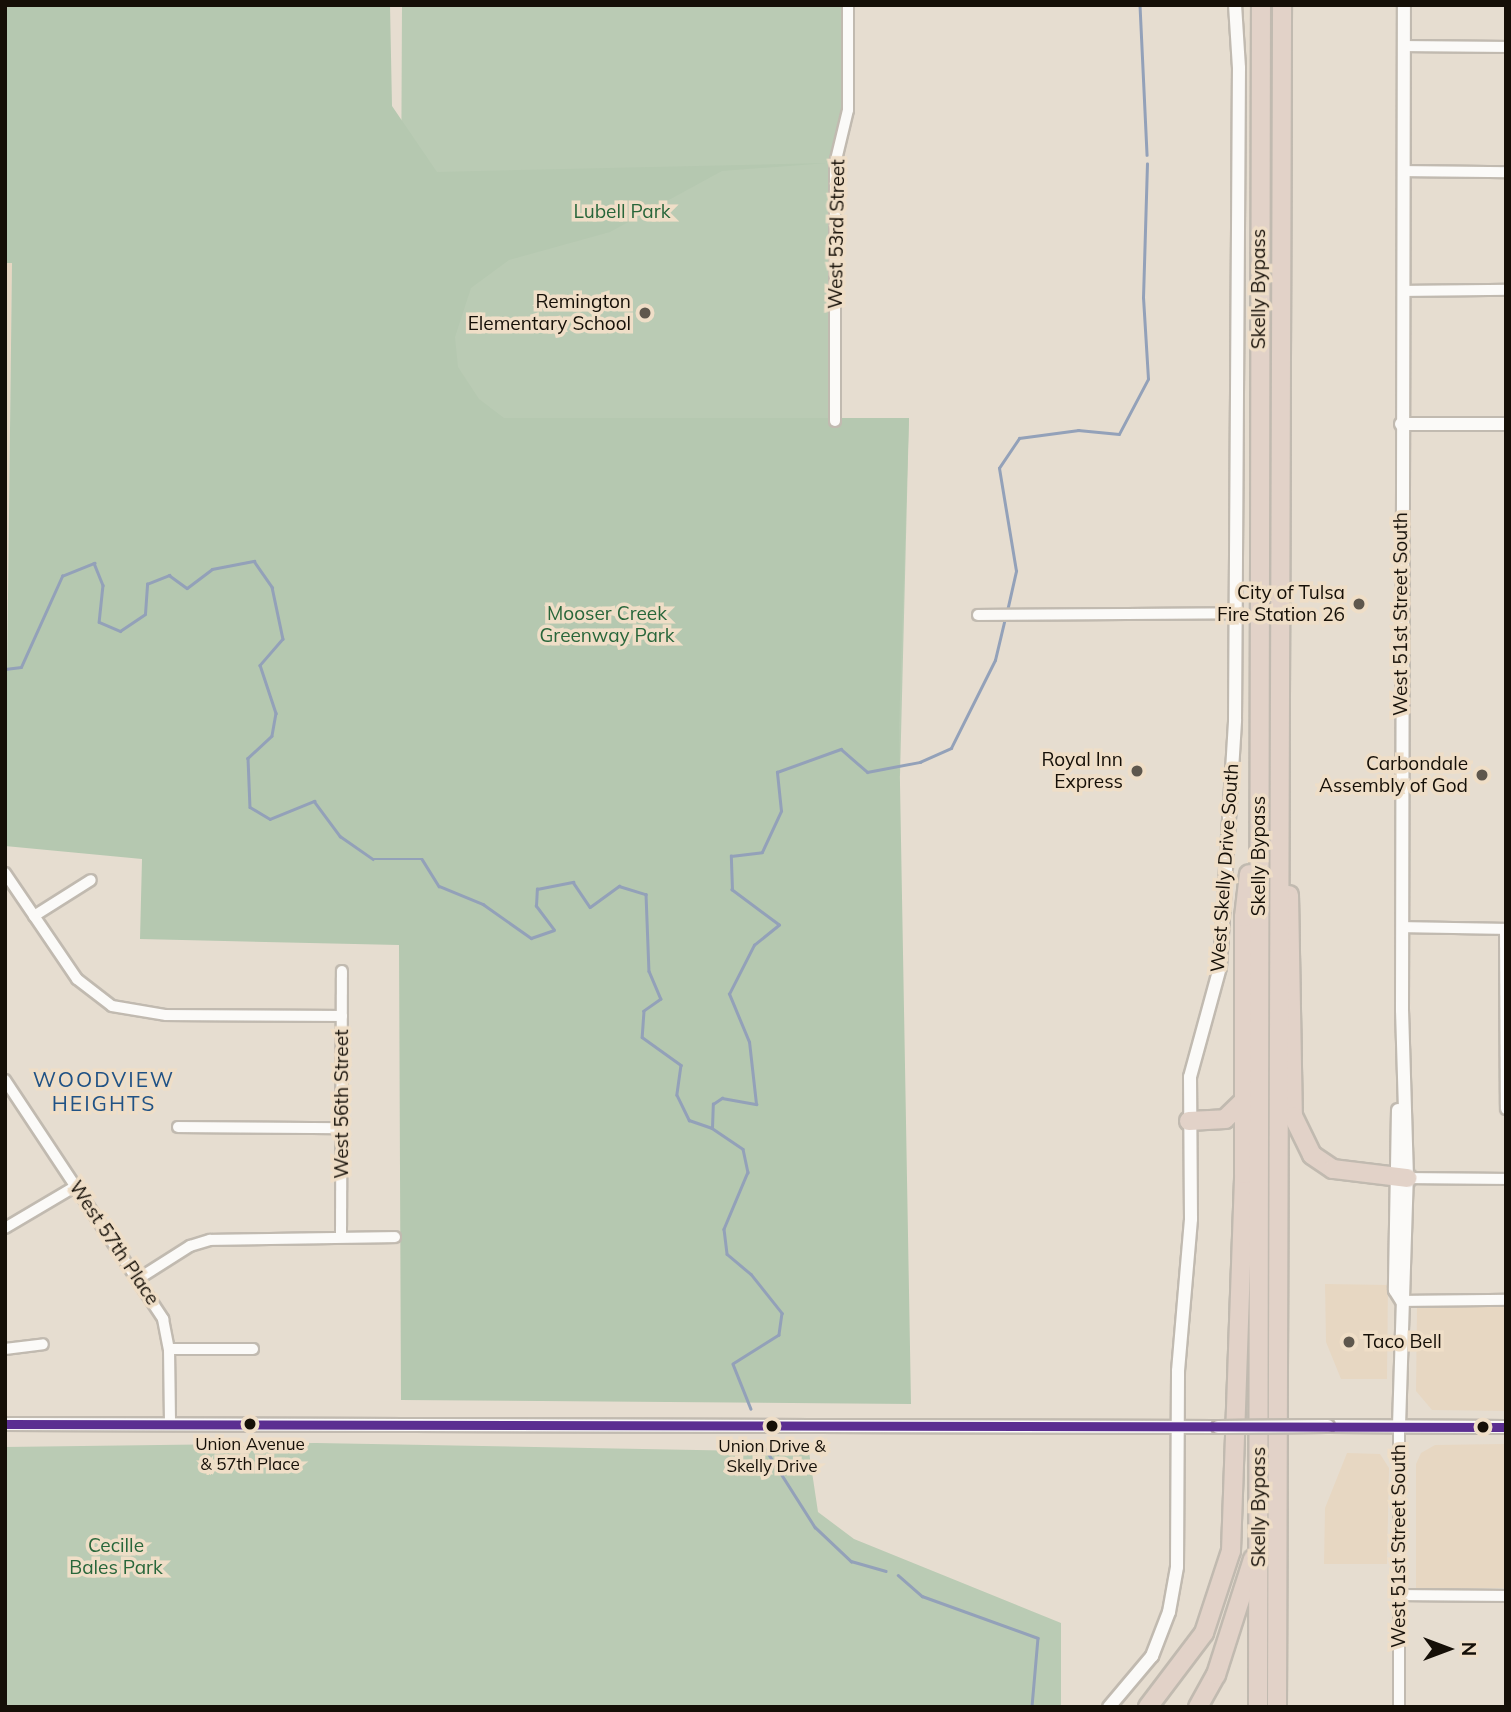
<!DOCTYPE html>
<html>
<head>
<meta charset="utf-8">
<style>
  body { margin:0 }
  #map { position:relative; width:1511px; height:1712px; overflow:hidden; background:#e6ddd0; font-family:Mulish,sans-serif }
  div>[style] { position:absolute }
  .built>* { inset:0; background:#e7d7c2 }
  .green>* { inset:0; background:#bacbb4 }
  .forest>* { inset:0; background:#b5c8b0 }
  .stream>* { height:2.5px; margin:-1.25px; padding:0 1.25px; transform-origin:1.25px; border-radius:1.25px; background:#93a1b9 }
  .roads { filter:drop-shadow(2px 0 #c1bab0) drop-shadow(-2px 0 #c1bab0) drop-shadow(0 2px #c1bab0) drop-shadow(0 -2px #c1bab0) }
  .minor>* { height:10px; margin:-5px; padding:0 5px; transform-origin:5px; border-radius:5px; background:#fbfaf8 }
  .tertiary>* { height:12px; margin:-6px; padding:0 6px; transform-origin:6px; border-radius:6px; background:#fbfaf8 }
  .motorway>* { height:18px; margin:-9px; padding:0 9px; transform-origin:9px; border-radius:9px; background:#e2d2c8 }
  .bridges { filter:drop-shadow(2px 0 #c1bab0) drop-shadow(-2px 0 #c1bab0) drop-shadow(0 2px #c1bab0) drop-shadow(0 -2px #c1bab0) }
  .tertiary-bridge>* { height:12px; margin:-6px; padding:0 6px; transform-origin:6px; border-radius:6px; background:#fbfaf8 }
  .bus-1>* { height:9px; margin:-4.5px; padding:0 4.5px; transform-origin:4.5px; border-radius:4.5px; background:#5b2e91 }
  .dots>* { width:19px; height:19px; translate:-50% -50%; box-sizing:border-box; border:4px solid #efdec7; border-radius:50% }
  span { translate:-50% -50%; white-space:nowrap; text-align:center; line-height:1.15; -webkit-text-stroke:7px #efdec7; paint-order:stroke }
  .bus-label { font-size:17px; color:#150f07 }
  .park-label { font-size:19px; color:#28663a }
  .street-label { font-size:19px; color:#150f07 }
  .poi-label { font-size:19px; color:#150f07 }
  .right { translate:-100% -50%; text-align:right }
  .left { translate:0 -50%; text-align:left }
  .neighbourhood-label { font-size:21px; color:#205285; letter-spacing:2px }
  .frame { position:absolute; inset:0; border:7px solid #150f07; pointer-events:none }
  .north { position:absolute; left:1413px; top:1614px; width:70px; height:70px; -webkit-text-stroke:5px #efdec7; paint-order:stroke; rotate:90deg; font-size:19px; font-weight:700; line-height:28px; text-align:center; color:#150f07 }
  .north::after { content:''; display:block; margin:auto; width:24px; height:32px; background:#150f07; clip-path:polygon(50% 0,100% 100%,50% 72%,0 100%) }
</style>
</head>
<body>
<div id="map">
  <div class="built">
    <i style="clip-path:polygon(5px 263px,12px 263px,5px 762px)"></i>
    <i style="clip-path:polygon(1325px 1284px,1388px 1285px,1387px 1379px,1341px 1379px,1326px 1342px)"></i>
    <i style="clip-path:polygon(1417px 1306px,1506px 1307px,1506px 1411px,1432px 1410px,1416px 1391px)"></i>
    <i style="clip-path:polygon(1506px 1444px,1506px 1588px,1416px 1588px,1416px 1464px,1421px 1453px,1435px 1445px)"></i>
    <i style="clip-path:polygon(1347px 1453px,1380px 1454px,1389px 1468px,1387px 1564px,1324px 1564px,1325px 1508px)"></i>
  </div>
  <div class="green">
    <i style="clip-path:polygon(402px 5px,843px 5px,835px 418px,909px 418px,900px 776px,400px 418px)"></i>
    <i style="clip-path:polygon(316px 1443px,809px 1452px,818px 1512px,854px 1539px,1061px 1623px,1061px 1707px,5px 1707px,5px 1447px)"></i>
  </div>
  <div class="forest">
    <i style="clip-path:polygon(5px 5px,390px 5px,392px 106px,437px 172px,828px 163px,722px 171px,610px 232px,509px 260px,471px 288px,455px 337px,458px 367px,479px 399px,504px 418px,909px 418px,899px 727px,911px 1404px,401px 1400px,399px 945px,140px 939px,142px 859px,5px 846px,12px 263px,5px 263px)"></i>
  </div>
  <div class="stream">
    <i style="left:1140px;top:5px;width:150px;rotate:87.3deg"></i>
    <i style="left:1007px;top:611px;width:41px;rotate:-77.3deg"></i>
    <i style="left:1016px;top:571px;width:104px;rotate:-99.4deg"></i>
    <i style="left:999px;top:468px;width:36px;rotate:-56deg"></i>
    <i style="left:1019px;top:438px;width:60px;rotate:-7.7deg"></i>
    <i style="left:1078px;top:430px;width:41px;rotate:5.6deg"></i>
    <i style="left:1119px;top:434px;width:62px;rotate:-62.2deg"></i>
    <i style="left:1148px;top:379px;width:81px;rotate:-93.5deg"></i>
    <i style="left:1143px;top:298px;width:134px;rotate:-88.3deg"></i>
    <i style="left:5px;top:669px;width:16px;rotate:-7deg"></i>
    <i style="left:21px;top:667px;width:100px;rotate:-65.7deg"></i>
    <i style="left:62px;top:576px;width:35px;rotate:-22deg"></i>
    <i style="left:94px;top:563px;width:24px;rotate:68deg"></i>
    <i style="left:103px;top:585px;width:37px;rotate:96deg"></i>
    <i style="left:99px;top:622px;width:23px;rotate:23deg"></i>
    <i style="left:120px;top:631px;width:30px;rotate:-34deg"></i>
    <i style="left:145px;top:614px;width:30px;rotate:-86deg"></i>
    <i style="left:147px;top:584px;width:24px;rotate:-22deg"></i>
    <i style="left:169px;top:575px;width:22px;rotate:36deg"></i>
    <i style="left:187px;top:588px;width:31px;rotate:-37deg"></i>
    <i style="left:212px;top:569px;width:43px;rotate:-10.8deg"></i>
    <i style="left:254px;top:561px;width:32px;rotate:55deg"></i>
    <i style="left:272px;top:587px;width:53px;rotate:78.1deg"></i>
    <i style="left:283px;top:639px;width:35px;rotate:131deg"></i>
    <i style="left:260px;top:665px;width:51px;rotate:71.6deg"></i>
    <i style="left:276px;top:713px;width:23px;rotate:100deg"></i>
    <i style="left:272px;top:736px;width:33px;rotate:137deg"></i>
    <i style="left:248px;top:758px;width:49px;rotate:87.7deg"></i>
    <i style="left:250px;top:807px;width:23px;rotate:31deg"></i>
    <i style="left:270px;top:819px;width:48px;rotate:-22.2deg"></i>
    <i style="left:314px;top:801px;width:44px;rotate:53.4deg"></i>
    <i style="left:340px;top:836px;width:40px;rotate:34.9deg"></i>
    <i style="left:373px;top:859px;width:49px"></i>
    <i style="left:422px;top:859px;width:32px;rotate:58deg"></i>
    <i style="left:439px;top:886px;width:48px;rotate:22.2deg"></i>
    <i style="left:483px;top:904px;width:59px;rotate:35.3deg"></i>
    <i style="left:531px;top:938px;width:24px;rotate:-19deg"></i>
    <i style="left:554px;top:930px;width:30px;rotate:-127deg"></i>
    <i style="left:536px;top:906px;width:17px;rotate:-87deg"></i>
    <i style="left:537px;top:889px;width:37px;rotate:-11deg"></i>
    <i style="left:573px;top:882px;width:30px;rotate:56deg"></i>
    <i style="left:590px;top:907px;width:36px;rotate:-36deg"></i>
    <i style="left:619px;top:886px;width:28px;rotate:17deg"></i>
    <i style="left:646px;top:894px;width:77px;rotate:87.8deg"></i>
    <i style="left:649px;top:971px;width:30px;rotate:67deg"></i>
    <i style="left:661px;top:999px;width:21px;rotate:145deg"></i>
    <i style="left:644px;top:1011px;width:26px;rotate:94deg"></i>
    <i style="left:642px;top:1037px;width:48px;rotate:35.7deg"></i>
    <i style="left:681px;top:1065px;width:30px;rotate:98deg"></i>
    <i style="left:677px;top:1095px;width:28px;rotate:64deg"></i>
    <i style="left:689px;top:1120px;width:24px;rotate:19deg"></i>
    <i style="left:712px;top:1128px;width:37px;rotate:34deg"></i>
    <i style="left:743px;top:1149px;width:24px;rotate:78deg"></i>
    <i style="left:748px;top:1172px;width:62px;rotate:112.8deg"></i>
    <i style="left:724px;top:1229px;width:25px;rotate:83deg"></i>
    <i style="left:727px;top:1254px;width:31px;rotate:40deg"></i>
    <i style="left:751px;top:1274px;width:50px;rotate:51.5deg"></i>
    <i style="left:782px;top:1313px;width:22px;rotate:98deg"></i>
    <i style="left:779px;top:1335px;width:54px;rotate:147.8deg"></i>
    <i style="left:733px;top:1364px;width:48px;rotate:68.2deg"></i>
    <i style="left:712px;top:1128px;width:24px;rotate:-88deg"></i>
    <i style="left:713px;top:1104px;width:11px;rotate:-34deg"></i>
    <i style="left:722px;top:1098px;width:35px;rotate:10deg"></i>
    <i style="left:756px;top:1104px;width:62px;rotate:-96.4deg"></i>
    <i style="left:749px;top:1042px;width:52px;rotate:-112.6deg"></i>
    <i style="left:729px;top:994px;width:55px;rotate:-63deg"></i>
    <i style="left:754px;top:945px;width:32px;rotate:-39deg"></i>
    <i style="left:779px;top:925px;width:59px;rotate:-143.3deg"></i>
    <i style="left:732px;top:890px;width:34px;rotate:-92deg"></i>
    <i style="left:731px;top:856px;width:31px;rotate:-7deg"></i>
    <i style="left:762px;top:852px;width:45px;rotate:-65.1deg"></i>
    <i style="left:781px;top:811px;width:39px;rotate:-96deg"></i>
    <i style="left:777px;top:772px;width:68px;rotate:-19.8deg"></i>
    <i style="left:841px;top:749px;width:35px;rotate:41deg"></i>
    <i style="left:867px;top:772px;width:54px;rotate:-10.7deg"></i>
    <i style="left:920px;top:762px;width:34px;rotate:-24deg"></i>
    <i style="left:951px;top:748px;width:98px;rotate:-63.4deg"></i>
    <i style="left:995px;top:660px;width:43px;rotate:-76.6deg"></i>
    <i style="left:761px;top:1442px;width:101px;rotate:57.6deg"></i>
    <i style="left:815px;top:1527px;width:50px;rotate:43.4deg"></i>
    <i style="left:851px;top:1561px;width:36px;rotate:16deg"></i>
    <i style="left:898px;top:1575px;width:32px;rotate:41deg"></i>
    <i style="left:922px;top:1596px;width:123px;rotate:19.9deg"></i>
    <i style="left:1038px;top:1638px;width:69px;rotate:95deg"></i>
  </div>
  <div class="roads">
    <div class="minor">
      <i style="left:1404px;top:46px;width:102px;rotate:0.6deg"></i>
      <i style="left:1403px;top:171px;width:103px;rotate:0.6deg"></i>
      <i style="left:1403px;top:291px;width:103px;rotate:-0.6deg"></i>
      <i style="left:835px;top:421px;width:257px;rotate:-90deg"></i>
      <i style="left:835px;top:164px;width:56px;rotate:-76.5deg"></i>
      <i style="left:848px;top:110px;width:105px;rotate:-90deg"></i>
      <i style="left:978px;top:615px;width:258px;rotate:-0.4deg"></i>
      <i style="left:5px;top:873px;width:128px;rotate:55.8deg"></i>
      <i style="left:77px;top:979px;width:44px;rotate:37.6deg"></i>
      <i style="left:112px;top:1006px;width:55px;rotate:9.5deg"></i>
      <i style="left:166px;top:1015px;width:176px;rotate:0.3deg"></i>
      <i style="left:34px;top:916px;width:67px;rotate:-32.3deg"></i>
      <i style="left:1402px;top:927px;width:103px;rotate:1.1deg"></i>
      <i style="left:1505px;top:929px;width:180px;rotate:89.7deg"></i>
      <i style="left:5px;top:1080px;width:287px;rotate:56.5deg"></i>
      <i style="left:163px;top:1319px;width:31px;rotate:79deg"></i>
      <i style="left:169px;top:1349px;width:76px;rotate:89.2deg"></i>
      <i style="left:178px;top:1127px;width:163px;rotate:0.4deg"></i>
      <i style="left:1407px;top:1178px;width:99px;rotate:0.6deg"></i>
      <i style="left:5px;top:1228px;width:82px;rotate:-30.6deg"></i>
      <i style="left:341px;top:1237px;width:266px;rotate:-89.8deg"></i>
      <i style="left:138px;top:1279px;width:62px;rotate:-32.4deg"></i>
      <i style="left:190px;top:1246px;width:21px;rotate:-17deg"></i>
      <i style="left:210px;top:1240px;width:185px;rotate:-0.9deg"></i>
      <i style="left:1402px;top:1301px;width:104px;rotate:-0.6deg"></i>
      <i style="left:5px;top:1349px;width:38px;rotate:-7deg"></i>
      <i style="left:169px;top:1349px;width:84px"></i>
      <i style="left:1399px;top:1426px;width:281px;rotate:90deg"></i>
      <i style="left:1400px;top:1595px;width:106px;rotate:0.5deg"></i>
    </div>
    <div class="tertiary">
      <i style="left:1401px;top:424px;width:105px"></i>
      <i style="left:1398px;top:1110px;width:180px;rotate:91deg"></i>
      <i style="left:1395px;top:1290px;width:13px;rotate:58deg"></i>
      <i style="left:5px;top:1424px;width:1213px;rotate:0.14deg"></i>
      <i style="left:1328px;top:1426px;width:178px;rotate:0.3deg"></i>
      <i style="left:1399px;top:1426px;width:248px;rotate:-88.2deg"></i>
      <i style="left:1407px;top:1178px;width:168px;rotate:-91.7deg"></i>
      <i style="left:1402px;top:1010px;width:1005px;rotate:-89.89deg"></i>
      <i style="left:1109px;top:1707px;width:67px;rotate:-49.9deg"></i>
      <i style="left:1152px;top:1656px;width:47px;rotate:-68.9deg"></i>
      <i style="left:1169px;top:1612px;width:46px;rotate:-79.9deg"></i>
      <i style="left:1177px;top:1567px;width:196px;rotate:-89.7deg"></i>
      <i style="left:1178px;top:1371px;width:153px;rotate:-85.1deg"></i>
      <i style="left:1191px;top:1219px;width:142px;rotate:-90.4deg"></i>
      <i style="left:1190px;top:1077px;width:114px;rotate:-74.7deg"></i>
      <i style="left:1220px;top:967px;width:247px;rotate:-86.5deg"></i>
      <i style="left:1235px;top:720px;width:652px;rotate:-89.65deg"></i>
      <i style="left:1239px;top:68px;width:63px;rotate:-93.6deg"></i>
    </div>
    <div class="motorway">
      <i style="left:1289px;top:895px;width:221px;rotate:89deg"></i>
      <i style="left:1293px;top:1116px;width:43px;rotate:64deg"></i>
      <i style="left:1312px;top:1155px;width:25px;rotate:34deg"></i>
      <i style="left:1333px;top:1169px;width:75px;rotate:6.9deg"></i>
      <i style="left:1189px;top:1121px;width:36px;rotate:-3deg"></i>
      <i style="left:1225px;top:1119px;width:28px;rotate:-44deg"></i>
      <i style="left:1148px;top:1707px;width:93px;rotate:-52.9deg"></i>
      <i style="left:1204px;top:1633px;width:86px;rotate:-71.8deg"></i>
      <i style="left:1231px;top:1551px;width:377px;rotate:-88deg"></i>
      <i style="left:1244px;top:1174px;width:257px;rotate:-90deg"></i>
      <i style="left:1244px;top:917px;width:43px;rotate:-83.4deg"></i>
      <i style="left:1198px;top:1707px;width:37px;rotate:-61deg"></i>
      <i style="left:1216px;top:1675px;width:122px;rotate:-72.3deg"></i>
      <i style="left:1258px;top:1707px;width:1702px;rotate:-89.9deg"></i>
      <i style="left:1277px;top:1707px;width:1702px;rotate:-89.83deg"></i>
    </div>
  </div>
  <div class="bridges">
    <div class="tertiary-bridge">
      <i style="left:1218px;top:1427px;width:110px;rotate:-0.5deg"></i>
    </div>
  </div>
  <div class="bus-1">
    <i style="left:5px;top:1424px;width:1501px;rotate:0.11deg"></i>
  </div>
  <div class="dots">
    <i style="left:645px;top:313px;background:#5e574d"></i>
    <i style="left:1359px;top:604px;background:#5e574d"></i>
    <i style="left:1137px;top:771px;background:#5e574d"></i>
    <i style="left:1482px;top:775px;background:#5e574d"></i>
    <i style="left:1349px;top:1342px;background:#5e574d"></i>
    <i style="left:250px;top:1424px;background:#150f07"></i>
    <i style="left:772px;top:1426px;background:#150f07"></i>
    <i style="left:1483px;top:1427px;background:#150f07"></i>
  </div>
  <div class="bus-label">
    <span style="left:250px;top:1454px">Union Avenue<br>&amp; 57th Place</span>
    <span style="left:772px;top:1456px">Union Drive &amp;<br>Skelly Drive</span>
  </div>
  <div class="park-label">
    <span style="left:622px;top:212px">Lubell Park</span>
    <span style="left:607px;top:625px">Mooser Creek<br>Greenway Park</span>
    <span style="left:116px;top:1557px">Cecille<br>Bales Park</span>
  </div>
  <div class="street-label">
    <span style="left:837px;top:234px;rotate:-89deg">West 53rd Street</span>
    <span style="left:1259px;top:289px;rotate:-90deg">Skelly Bypass</span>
    <span style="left:1401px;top:614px;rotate:-90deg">West 51st Street South</span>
    <span style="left:1259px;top:856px;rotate:-90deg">Skelly Bypass</span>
    <span style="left:1225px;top:868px;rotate:-86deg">West Skelly Drive South</span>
    <span style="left:342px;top:1104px;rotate:-90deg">West 56th Street</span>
    <span style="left:114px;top:1243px;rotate:56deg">West 57th Place</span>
    <span style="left:1259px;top:1507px;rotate:-90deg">Skelly Bypass</span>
    <span style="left:1399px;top:1546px;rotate:-90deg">West 51st Street South</span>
  </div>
  <div class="poi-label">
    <span class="right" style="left:631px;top:313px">Remington<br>Elementary School</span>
    <span class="right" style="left:1345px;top:604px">City of Tulsa<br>Fire Station 26</span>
    <span class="right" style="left:1123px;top:771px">Royal Inn<br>Express</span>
    <span class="right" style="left:1468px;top:775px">Carbondale<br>Assembly of God</span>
    <span class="left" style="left:1363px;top:1342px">Taco Bell</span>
  </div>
  <div class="neighbourhood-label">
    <span style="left:104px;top:1091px">WOODVIEW<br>HEIGHTS</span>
  </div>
  <div class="frame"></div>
  <div class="north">N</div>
</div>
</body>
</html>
